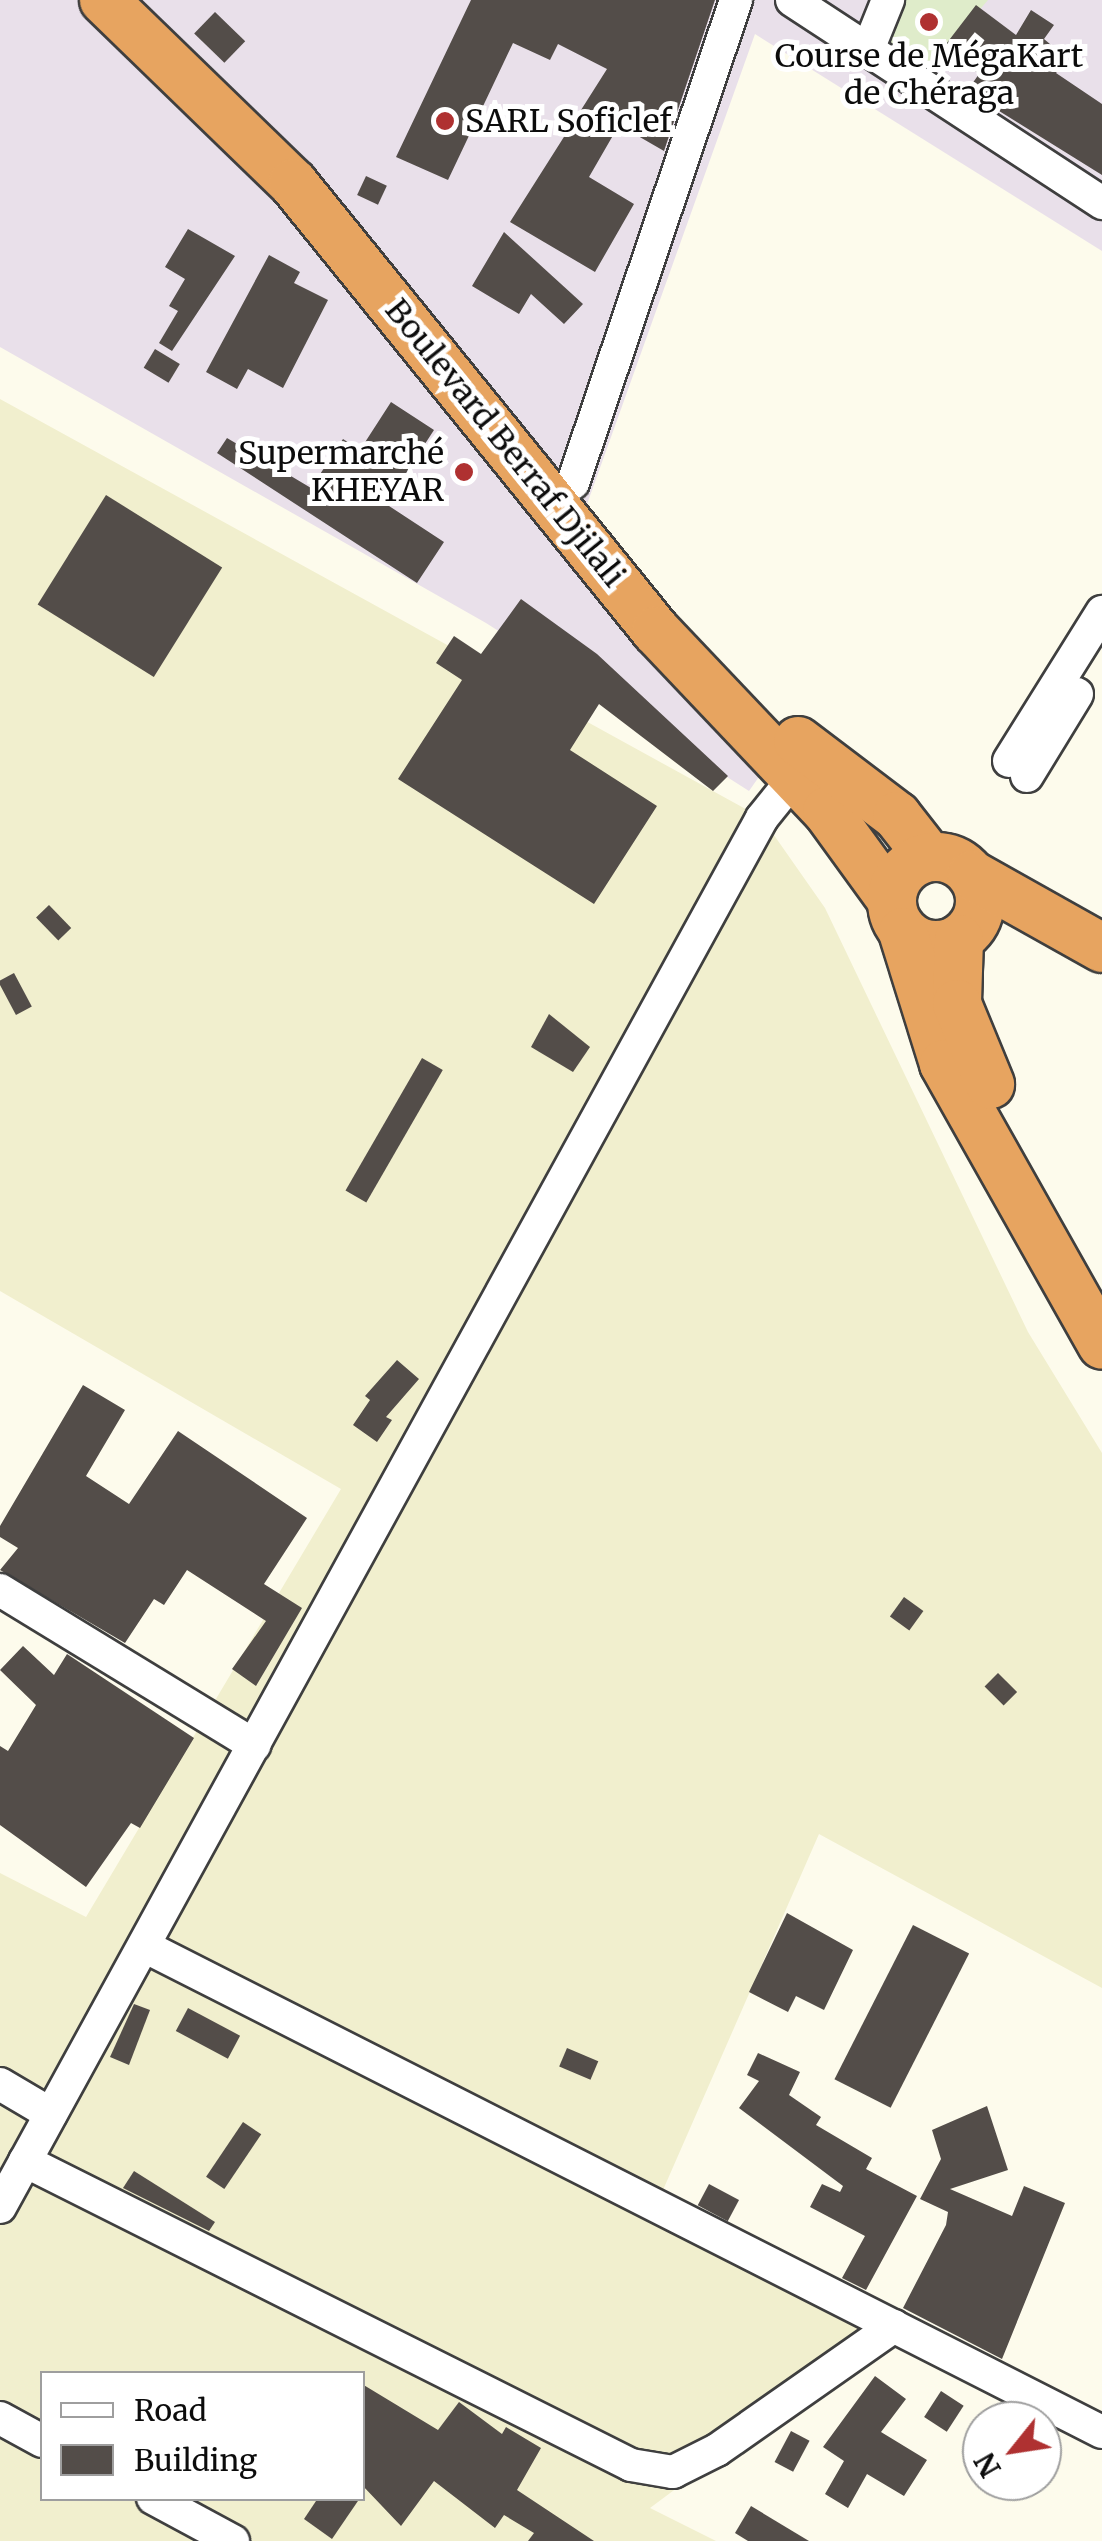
<!DOCTYPE html>
<html>
<head>
<meta charset="utf-8">
<style>
  body { margin:0 }
  #map { position:relative; width:1102px; height:2541px; overflow:hidden; background:#fdfbec; font-family:Merriweather,serif }
  div>[style] { position:absolute }
  .industrial>* { inset:0; background:#e9e0ea }
  .farmland>* { inset:0; background:#f1efce }
  .pitch>* { inset:0; background:#dfecca }
  .building>* { inset:0; background:#534d49; transform-origin:0 0 }
  .roads { filter:drop-shadow(2px 0 #3f3f3f) drop-shadow(-2px 0 #3f3f3f) drop-shadow(0 2px #3f3f3f) drop-shadow(0 -2px #3f3f3f) }
  .minor>* { height:32px; margin:-16px; padding:0 16px; transform-origin:16px; border-radius:16px; background:#fff }
  .highway>* { height:48px; margin:-24px; padding:0 24px; transform-origin:24px; border-radius:24px; background:#e7a460 }
  .highway>.ring { margin:-24px; padding:0; box-sizing:content-box; background:none; border:48px solid #e7a460; border-radius:50% }
  .dots>* { width:28px; height:28px; translate:-50% -50%; box-sizing:border-box; border:5px solid #fff; border-radius:50% }
  span { translate:-50% -50%; white-space:nowrap; text-align:center; line-height:1.15; -webkit-text-stroke:10px #fff; paint-order:stroke }
  .poi-label { font-size:32px; color:#0c0c0c }
  .left { translate:0 -50%; text-align:left }
  .right { translate:-100% -50%; text-align:right }
  .street-label { font-size:32px; color:#0c0c0c }
  .legend { position:absolute; left:40px; top:2371px; width:325px; height:130px; box-sizing:border-box; background:#fff; border:2px solid #9e9e9e; margin:0; padding:12px 18px; list-style:none; font-size:30px; color:#0c0c0c }
  .legend li { display:flex; align-items:center; gap:20px; height:50px }
  .legend b { width:50px; border:2px solid #9e9e9e }
  .north { position:absolute; left:962px; top:2401px; width:100px; height:100px; box-sizing:border-box; background:#fff; border:2px solid #9e9e9e; border-radius:50%; rotate:240deg; font-size:28px; font-weight:700; line-height:40px; text-align:center; color:#0c0c0c }
  .north::after { content:''; display:block; margin:auto; width:35px; height:45px; background:#af3131; clip-path:polygon(50% 0,100% 100%,50% 72%,0 100%) }
</style>
</head>
<body>
<div id="map">
  <div class="industrial">
    <i style="clip-path:polygon(0 0,1102px 0,1102px 251px,755px 34px,571px 549px,763px 771px,749px 791px,486px 623px,0 347px)"></i>
  </div>
  <div class="farmland">
    <i style="clip-path:polygon(evenodd,0 399px,762px 818px,825px 908px,1028px 1332px,1102px 1453px,1102px 1988px,819px 1834px,656px 2206px,894px 2326px,650px 2508px,716px 2541px,0 2541px,0 1873px,86px 1917px,341px 1489px,0 1291px,0 399px,42px 2374px,362px 2374px,362px 2498px,42px 2498px,42px 2374px)"></i>
  </div>
  <div class="pitch">
    <i style="clip-path:polygon(899px 0,988px 0,927px 72px,880px 44px)"></i>
  </div>
  <div class="building">
    <i style="clip-path:polygon(471px 0,715px 0,664px 151px,619px 125px,589px 177px,634px 204px,595px 272px,510px 222px,607px 69px,558px 44px,550px 60px,513px 43px,448px 180px,396px 157px)"></i>
    <i style="clip-path:polygon(976px 5px,1016px 35px,1031px 10px,1054px 25px,1044px 39px,1068px 59px,1056px 73px,1102px 104px,1102px 175px,967px 91px,979px 74px,943px 48px)"></i>
    <i style="left:215px;top:12px;width:42px;height:30px;rotate:44deg"></i>
    <i style="left:366px;top:176px;width:23px;height:21px;rotate:25deg"></i>
    <i style="clip-path:polygon(188px 229px,235px 256px,172px 351px,159px 343px,178px 311px,169px 306px,185px 279px,165px 267px)"></i>
    <i style="clip-path:polygon(504px 232px,583px 304px,564px 324px,531px 294px,519px 314px,472px 286px)"></i>
    <i style="clip-path:polygon(269px 255px,300px 272px,294px 283px,328px 300px,283px 388px,248px 369px,237px 389px,206px 372px)"></i>
    <i style="left:155px;top:349px;width:29px;height:22px;rotate:31deg"></i>
    <i style="clip-path:polygon(391px 402px,434px 430px,386px 504px,444px 542px,417px 583px,217px 453px,227px 438px,311px 488px,343px 439px,360px 450px)"></i>
    <i style="left:106px;top:495px;width:137px;height:129px;rotate:32deg"></i>
    <i style="clip-path:polygon(521px 599px,597px 654px,728px 776px,713px 791px,599px 704px,570px 750px,657px 806px,594px 904px,398px 779px,462px 680px,436px 663px,454px 636px,481px 654px)"></i>
    <i style="left:49px;top:905px;width:32px;height:18px;rotate:46deg"></i>
    <i style="left:14px;top:973px;width:38px;height:18px;rotate:62deg"></i>
    <i style="clip-path:polygon(549px 1014px,590px 1047px,573px 1072px,531px 1047px)"></i>
    <i style="left:422px;top:1058px;width:24px;height:153px;rotate:30deg"></i>
    <i style="clip-path:polygon(397px 1360px,419px 1379px,386px 1417px,392px 1420px,377px 1442px,353px 1425px,370px 1400px,365px 1396px)"></i>
    <i style="clip-path:polygon(83px 1385px,125px 1410px,86px 1476px,129px 1504px,178px 1431px,307px 1518px,264px 1584px,302px 1608px,256px 1686px,232px 1669px,266px 1621px,187px 1570px,164px 1605px,154px 1599px,125px 1643px,0 1570px,18px 1548px,0 1537px,0 1526px)"></i>
    <i style="left:904px;top:1597px;width:24px;height:24px;rotate:36deg"></i>
    <i style="clip-path:polygon(23px 1646px,54px 1675px,67px 1654px,194px 1738px,140px 1828px,131px 1823px,86px 1887px,0 1825px,0 1746px,8px 1751px,36px 1705px,0 1670px)"></i>
    <i style="left:998px;top:1673px;width:27px;height:19px;rotate:45deg"></i>
    <i style="clip-path:polygon(787px 1913px,853px 1950px,824px 2010px,796px 1996px,788px 2012px,749px 1992px)"></i>
    <i style="left:913px;top:1925px;width:63px;height:173px;rotate:27deg"></i>
    <i style="clip-path:polygon(134px 2004px,150px 2010px,129px 2065px,110px 2057px)"></i>
    <i style="left:188px;top:2008px;width:59px;height:26px;rotate:28deg"></i>
    <i style="left:567px;top:2048px;width:34px;height:20px;rotate:23deg"></i>
    <i style="clip-path:polygon(758px 2053px,800px 2072px,789px 2095px,821px 2117px,816px 2125px,872px 2158px,866px 2169px,917px 2196px,866px 2290px,842px 2278px,865px 2236px,810px 2207px,822px 2184px,840px 2192px,843px 2186px,739px 2108px,759px 2081px,747px 2075px)"></i>
    <i style="clip-path:polygon(987px 2106px,1008px 2170px,950px 2189px,1012px 2216px,1024px 2186px,1065px 2203px,1002px 2359px,903px 2308px,946px 2225px,948px 2212px,920px 2199px,941px 2159px,932px 2130px)"></i>
    <i style="left:243px;top:2122px;width:22px;height:66px;rotate:34deg"></i>
    <i style="clip-path:polygon(134px 2171px,215px 2222px,209px 2231px,123px 2188px)"></i>
    <i style="left:709px;top:2184px;width:34px;height:24px;rotate:28deg"></i>
    <i style="clip-path:polygon(875px 2376px,906px 2399px,881px 2432px,927px 2460px,904px 2496px,867px 2474px,848px 2508px,825px 2494px,844px 2461px,823px 2447px)"></i>
    <i style="clip-path:polygon(362px 2384px,438px 2430px,459px 2402px,502px 2434px,506px 2427px,541px 2448px,517px 2490px,594px 2541px,528px 2541px,534px 2533px,504px 2515px,495px 2528px,434px 2481px,401px 2526px,362px 2485px)"></i>
    <i style="left:941px;top:2391px;width:27px;height:31px;rotate:33deg"></i>
    <i style="left:791px;top:2431px;width:21px;height:35px;rotate:28deg"></i>
    <i style="clip-path:polygon(318px 2498px,360px 2498px,332px 2539px,304px 2519px)"></i>
    <i style="clip-path:polygon(751px 2506px,809px 2541px,748px 2541px,735px 2533px)"></i>
  </div>
  <div class="roads">
    <div class="minor">
      <i style="left:792px;top:0;width:371px;rotate:33.2deg"></i>
      <i style="left:869px;top:47px;width:51px;rotate:-68deg"></i>
      <i style="left:573px;top:483px;width:510px;rotate:-71.35deg"></i>
      <i style="left:1009px;top:761px;width:176px;rotate:-58deg"></i>
      <i style="left:1027px;top:776px;width:96px;rotate:-58.6deg"></i>
      <i style="left:0;top:1590px;width:298px;rotate:31.4deg"></i>
      <i style="left:144px;top:1946px;width:1074px;rotate:26.9deg"></i>
      <i style="left:0;top:2084px;width:59px;rotate:30.5deg"></i>
      <i style="left:25px;top:2161px;width:678px;rotate:26.64deg"></i>
      <i style="left:631px;top:2465px;width:43px;rotate:9.5deg"></i>
      <i style="left:673px;top:2472px;width:49px;rotate:-26.6deg"></i>
      <i style="left:717px;top:2450px;width:216px;rotate:-35deg"></i>
      <i style="left:0;top:2207px;width:1584px;rotate:-61.25deg"></i>
      <i style="left:762px;top:818px;width:53px;rotate:-51.2deg"></i>
      <i style="left:0;top:2418px;width:48px;rotate:28.7deg"></i>
      <i style="left:153px;top:2498px;width:91px;rotate:28.3deg"></i>
    </div>
    <div class="highway">
      <i style="left:104px;top:0;width:263px;rotate:44.1deg"></i>
      <i style="left:293px;top:183px;width:577px;rotate:50.98deg"></i>
      <i style="left:656px;top:631px;width:248px;rotate:46.5deg"></i>
      <i style="left:827px;top:811px;width:109px;rotate:54deg"></i>
      <i style="left:798px;top:741px;width:124px;rotate:37.1deg"></i>
      <i style="left:897px;top:816px;width:52px;rotate:52deg"></i>
      <i class="ring" style="left:892px;top:857px;width:40px;height:40px"></i>
      <i style="left:972px;top:875px;width:149px;rotate:29.3deg"></i>
      <i style="left:903px;top:932px;width:138px;rotate:72.7deg"></i>
      <i style="left:944px;top:1064px;width:322px;rotate:60.6deg"></i>
      <i style="left:959px;top:939px;width:65px;rotate:91.8deg"></i>
      <i style="left:957px;top:1004px;width:87px;rotate:67.6deg"></i>
    </div>
  </div>
  <div class="dots">
    <i style="left:929px;top:22px;background:#af3131"></i>
    <i style="left:445px;top:121px;background:#af3131"></i>
    <i style="left:464px;top:472px;background:#af3131"></i>
  </div>
  <div class="poi-label">
    <span style="left:929px;top:75px">Course de MégaKart<br>de Chéraga</span>
    <span class="left" style="left:465px;top:121px">SARL Soficlef</span>
    <span class="right" style="left:444px;top:472px">Supermarché<br>KHEYAR</span>
  </div>
  <div class="street-label">
    <span style="left:505px;top:443px;rotate:51deg">Boulevard Berraf Djilali</span>
  </div>
  <ul class="legend">
  <li><b style="height:12px;background:#fff"></b>Road</li>
  <li><b style="height:28px;background:#534d49"></b>Building</li>
  </ul>
  <div class="north">N</div>
</div>
</body>
</html>
